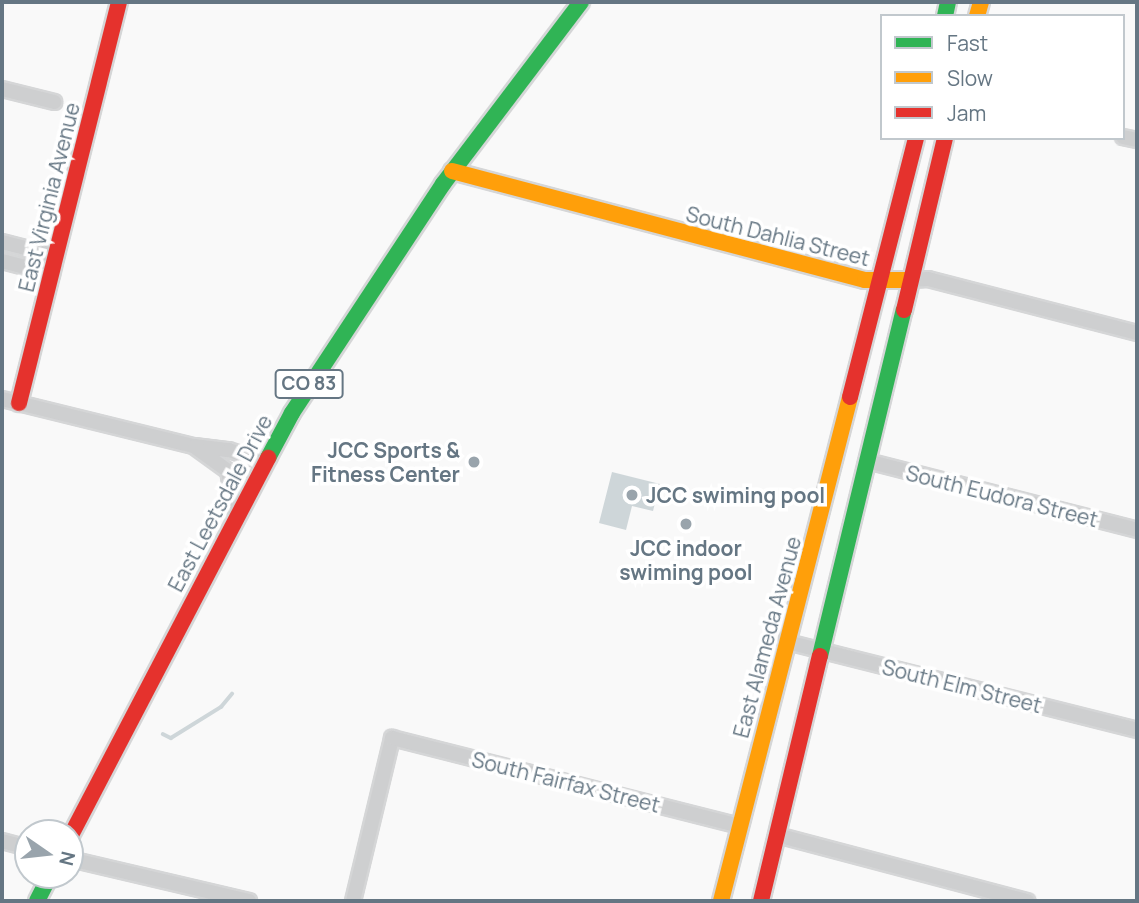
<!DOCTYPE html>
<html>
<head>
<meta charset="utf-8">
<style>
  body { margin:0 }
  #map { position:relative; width:1139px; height:903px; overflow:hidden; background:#f9f9f9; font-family:Manrope,sans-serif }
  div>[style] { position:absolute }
  .water>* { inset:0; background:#ced6d9 }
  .stream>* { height:3.5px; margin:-1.75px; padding:0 1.75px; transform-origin:1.75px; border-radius:1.75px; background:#ced6d9 }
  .roads { filter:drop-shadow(2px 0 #d5d6d7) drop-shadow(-2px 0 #d5d6d7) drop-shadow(0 2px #d5d6d7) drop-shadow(0 -2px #d5d6d7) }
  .street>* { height:14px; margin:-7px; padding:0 7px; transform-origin:7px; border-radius:7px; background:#cecfd0 }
  .fast>* { height:16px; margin:-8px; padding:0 8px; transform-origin:8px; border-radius:8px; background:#30b455 }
  .slow>* { height:16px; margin:-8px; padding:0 8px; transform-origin:8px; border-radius:8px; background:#ff9f0a }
  .jam>* { height:16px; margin:-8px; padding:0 8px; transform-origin:8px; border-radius:8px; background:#e5322d }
  .dots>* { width:19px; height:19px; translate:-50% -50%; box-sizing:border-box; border:4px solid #fff; border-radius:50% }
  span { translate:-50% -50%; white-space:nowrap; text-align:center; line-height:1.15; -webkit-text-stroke:7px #fff; paint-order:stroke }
  .shield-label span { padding:2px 5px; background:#fff; border:2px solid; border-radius:5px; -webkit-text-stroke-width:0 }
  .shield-label { font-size:19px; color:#657683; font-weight:700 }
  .street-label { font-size:21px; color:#657683 }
  .poi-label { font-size:21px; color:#657683; font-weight:700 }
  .right { translate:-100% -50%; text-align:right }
  .left { translate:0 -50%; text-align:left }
  .frame { position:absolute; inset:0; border:4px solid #657683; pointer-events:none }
  .legend { position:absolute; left:880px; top:14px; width:245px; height:126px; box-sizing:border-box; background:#fff; border:2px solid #c1c8cd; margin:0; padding:9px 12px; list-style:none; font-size:21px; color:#657683 }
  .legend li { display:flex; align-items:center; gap:14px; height:35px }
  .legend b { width:35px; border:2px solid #c1c8cd }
  .north { position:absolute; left:14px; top:819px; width:70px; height:70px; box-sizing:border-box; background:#fff; border:2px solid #c1c8cd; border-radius:50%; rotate:104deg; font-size:19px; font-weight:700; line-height:28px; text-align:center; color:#657683 }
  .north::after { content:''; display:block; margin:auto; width:24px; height:32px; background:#99a4ac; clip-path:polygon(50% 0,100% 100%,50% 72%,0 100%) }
</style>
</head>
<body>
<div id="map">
  <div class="water">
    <i style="clip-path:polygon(612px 472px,660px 484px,653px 511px,632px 506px,626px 530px,599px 523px)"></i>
  </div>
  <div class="stream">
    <i style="left:163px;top:734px;width:9px;rotate:27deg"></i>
    <i style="left:171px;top:738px;width:59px;rotate:-31.8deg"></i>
    <i style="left:221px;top:707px;width:17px;rotate:-50deg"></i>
  </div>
  <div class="roads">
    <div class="street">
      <i style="left:2px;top:89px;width:54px;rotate:14deg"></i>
      <i style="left:1123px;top:137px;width:14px;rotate:12deg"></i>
      <i style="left:2px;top:242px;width:56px;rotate:14.5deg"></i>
      <i style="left:2px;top:261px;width:52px;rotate:14.6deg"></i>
      <i style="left:909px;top:280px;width:19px;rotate:-3deg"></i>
      <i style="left:928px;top:279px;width:216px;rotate:14.5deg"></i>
      <i style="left:2px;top:399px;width:198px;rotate:13.8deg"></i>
      <i style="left:194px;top:446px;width:35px;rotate:7deg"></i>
      <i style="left:229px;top:450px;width:36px;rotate:19deg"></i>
      <i style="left:195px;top:447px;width:41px;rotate:36deg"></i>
      <i style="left:228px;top:471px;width:45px;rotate:79.7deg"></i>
      <i style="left:867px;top:461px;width:279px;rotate:14.3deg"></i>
      <i style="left:787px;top:642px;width:361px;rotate:14.1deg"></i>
      <i style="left:777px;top:835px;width:259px;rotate:14.8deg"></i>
      <i style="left:2px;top:841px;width:27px;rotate:15deg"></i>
      <i style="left:70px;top:859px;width:184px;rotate:13.2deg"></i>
      <i style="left:353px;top:901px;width:168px;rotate:-76.5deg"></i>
      <i style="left:392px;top:738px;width:359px;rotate:14.2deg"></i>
    </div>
    <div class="fast">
      <i style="left:945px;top:16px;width:14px;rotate:-78deg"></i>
      <i style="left:268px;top:458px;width:51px;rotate:-61.9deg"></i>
      <i style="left:292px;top:413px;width:274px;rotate:-56.6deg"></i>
      <i style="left:443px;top:184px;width:228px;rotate:-52.8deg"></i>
      <i style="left:820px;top:656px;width:356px;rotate:-76.4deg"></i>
      <i style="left:37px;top:901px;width:29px;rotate:-63deg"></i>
    </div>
    <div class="slow">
      <i style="left:977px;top:16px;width:15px;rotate:-74deg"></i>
      <i style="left:452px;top:171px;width:427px;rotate:14.8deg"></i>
      <i style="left:865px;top:280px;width:44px"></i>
      <i style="left:721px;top:901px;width:520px;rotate:-75.64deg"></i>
    </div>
    <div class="jam">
      <i style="left:904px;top:310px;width:177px;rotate:-76.6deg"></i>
      <i style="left:850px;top:397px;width:267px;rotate:-75.7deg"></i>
      <i style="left:19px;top:403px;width:413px;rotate:-76deg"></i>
      <i style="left:70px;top:837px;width:428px;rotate:-62.4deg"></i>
      <i style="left:761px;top:901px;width:252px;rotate:-76.5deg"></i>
    </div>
  </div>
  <div class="dots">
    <i style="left:474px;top:462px;background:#99a4ac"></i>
    <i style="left:632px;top:495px;background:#99a4ac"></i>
    <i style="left:686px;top:524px;background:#99a4ac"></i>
  </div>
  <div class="shield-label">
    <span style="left:309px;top:384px">CO 83</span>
  </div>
  <div class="street-label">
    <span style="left:49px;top:197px;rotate:-76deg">East Virginia Avenue</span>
    <span style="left:778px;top:236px;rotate:14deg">South Dahlia Street</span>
    <span style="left:1002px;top:496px;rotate:14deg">South Eudora Street</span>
    <span style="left:220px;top:503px;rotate:-62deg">East Leetsdale Drive</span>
    <span style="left:767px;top:637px;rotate:-75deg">East Alameda Avenue</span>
    <span style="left:962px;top:686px;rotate:14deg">South Elm Street</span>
    <span style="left:566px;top:782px;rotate:14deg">South Fairfax Street</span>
  </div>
  <div class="poi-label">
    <span class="right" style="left:460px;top:462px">JCC Sports &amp;<br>Fitness Center</span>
    <span class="left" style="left:646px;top:495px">JCC swiming pool</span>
    <span style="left:686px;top:560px">JCC indoor<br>swiming pool</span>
  </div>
  <div class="frame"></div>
  <ul class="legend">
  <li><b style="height:9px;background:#30b455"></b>Fast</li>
  <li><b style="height:9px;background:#ff9f0a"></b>Slow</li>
  <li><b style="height:9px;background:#e5322d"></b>Jam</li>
  </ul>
  <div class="north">N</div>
</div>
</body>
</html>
